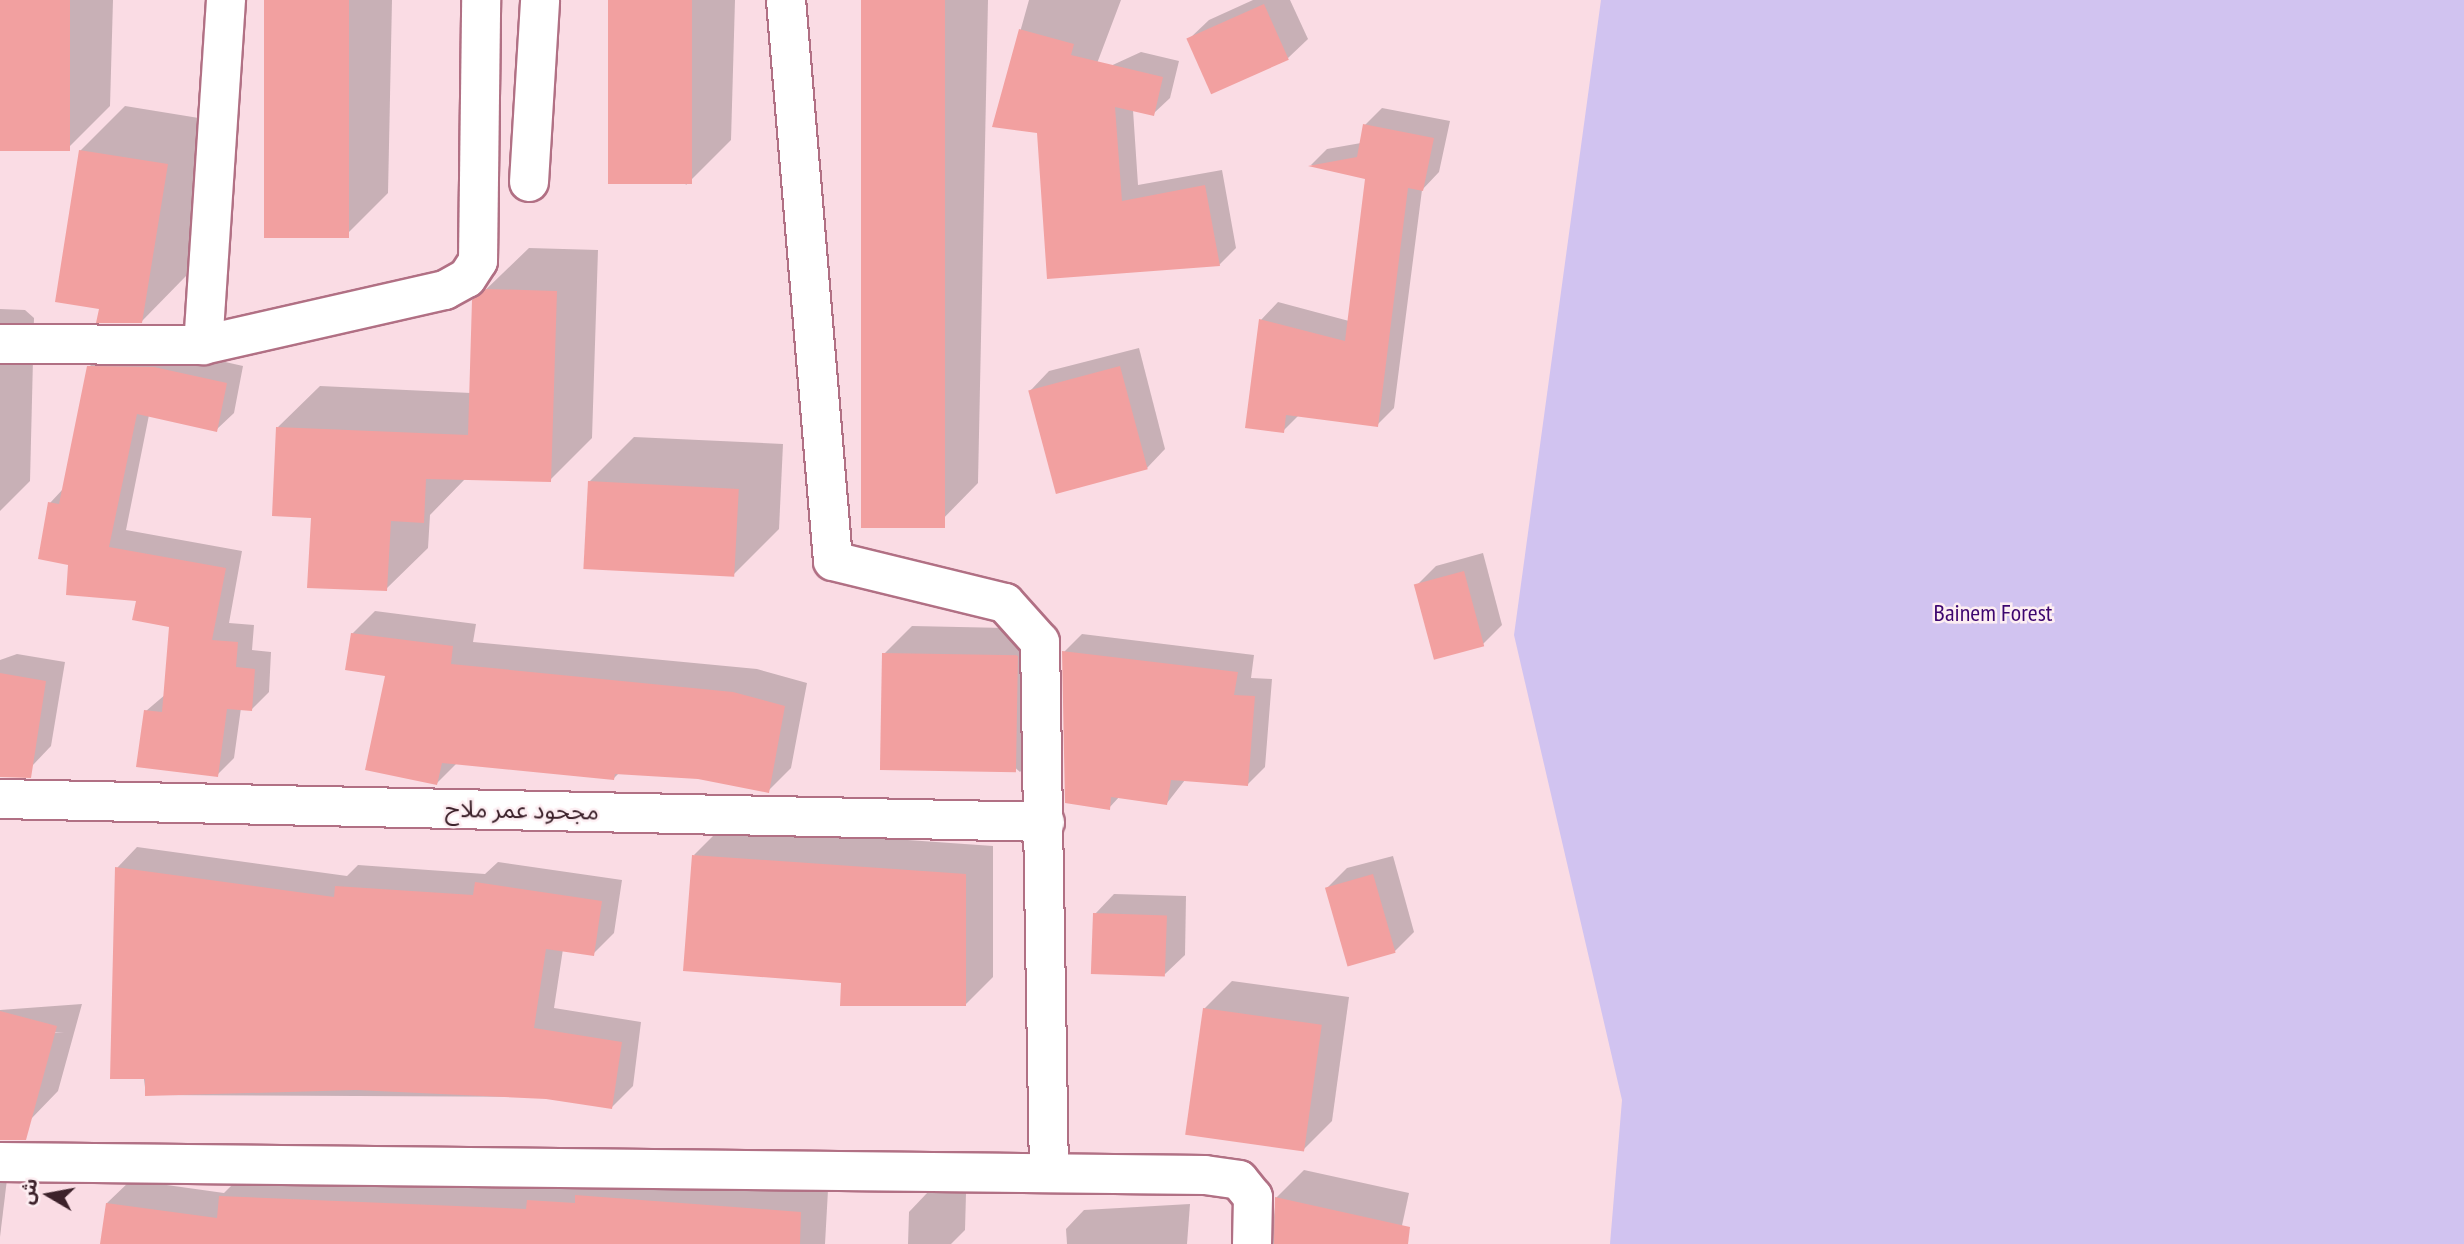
<!DOCTYPE html>
<html>
<head>
<meta charset="utf-8">
<style>
  body { margin:0 }
  #map { position:relative; width:2464px; height:1244px; overflow:hidden; background:#fadce4; font-family:"PT Sans Narrow","Noto Sans Arabic",sans-serif }
  div>[style] { position:absolute }
  .green>* { inset:0; background:#d1c3f0 }
  .shadow>* { inset:0; background:#0003 }
  .building>* { inset:0; background:#f2a0a0; transform-origin:0 0 }
  .roads { filter:drop-shadow(2px 0 #b17084) drop-shadow(-2px 0 #b17084) drop-shadow(0 2px #b17084) drop-shadow(0 -2px #b17084) }
  .street>* { height:38px; margin:-19px; padding:0 19px; transform-origin:19px; border-radius:19px; background:#fff }
  span { translate:-50% -50%; white-space:nowrap; text-align:center; line-height:1.15; -webkit-text-stroke:5px #fdeef2; paint-order:stroke }
  .park-label { font-size:24px; color:#3d066f }
  .street-label { font-size:24px; color:#3c212a }
  .north { position:absolute; left:14px; top:1160px; width:70px; height:70px; -webkit-text-stroke:5px #fdeef2; paint-order:stroke; rotate:280deg; font-size:19px; font-weight:700; line-height:28px; text-align:center; color:#3c212a }
  .north::after { content:''; display:block; margin:auto; width:24px; height:32px; background:#3c212a; clip-path:polygon(50% 0,100% 100%,50% 72%,0 100%) }
</style>
</head>
<body>
<div id="map">
  <div class="green">
    <i style="clip-path:polygon(1601px 0,2464px 0,2464px 1244px,1610px 1244px,1622px 1100px,1514px 635px)"></i>
  </div>
  <div class="shadow">
    <i style="clip-path:polygon(0 0,113px 0,110px 106px,66px 150px,0 149px)"></i>
    <i style="clip-path:polygon(266px 0,392px 0,388px 193px,343px 238px)"></i>
    <i style="clip-path:polygon(610px 0,735px 0,731px 140px,686px 185px)"></i>
    <i style="clip-path:polygon(863px 0,988px 0,978px 483px,934px 528px)"></i>
    <i style="clip-path:polygon(1029px 0,1121px 0,1093px 74px,1141px 52px,1179px 61px,1170px 98px,1153px 114px,1133px 110px,1138px 185px,1222px 170px,1236px 248px,1219px 265px,1049px 277px,1039px 131px,994px 125px)"></i>
    <i style="clip-path:polygon(1253px 0,1290px 0,1308px 39px,1288px 58px,1189px 39px,1209px 20px)"></i>
    <i style="clip-path:polygon(125px 106px,211px 120px,186px 276px,142px 321px,101px 308px,80px 151px)"></i>
    <i style="clip-path:polygon(1382px 108px,1450px 121px,1439px 172px,1422px 190px,1394px 408px,1377px 425px,1299px 415px,1283px 431px,1261px 320px,1278px 302px,1349px 321px,1367px 178px,1311px 165px,1327px 149px,1361px 143px,1365px 125px)"></i>
    <i style="clip-path:polygon(529px 248px,598px 250px,592px 438px,550px 480px,465px 479px,430px 515px,428px 548px,386px 589px,313px 516px,278px 427px,320px 386px,471px 393px,474px 301px)"></i>
    <i style="clip-path:polygon(0 309px,25px 310px,34px 318px,30px 481px,0 511px)"></i>
    <i style="clip-path:polygon(1139px 348px,1165px 449px,1146px 469px,1030px 391px,1049px 371px)"></i>
    <i style="clip-path:polygon(106px 350px,172px 350px,243px 366px,234px 413px,216px 430px,149px 415px,126px 530px,242px 551px,229px 623px,254px 625px,252px 650px,271px 652px,269px 692px,252px 709px,241px 708px,234px 758px,217px 775px,146px 711px,166px 694px,171px 626px,50px 503px,63px 489px,89px 367px)"></i>
    <i style="clip-path:polygon(634px 437px,783px 444px,779px 529px,734px 574px,589px 482px)"></i>
    <i style="clip-path:polygon(1483px 553px,1502px 625px,1483px 644px,1416px 586px,1436px 566px)"></i>
    <i style="clip-path:polygon(375px 611px,476px 624px,473px 642px,757px 669px,807px 683px,791px 768px,768px 791px,698px 777px,619px 773px,614px 778px,457px 763px,437px 783px,387px 674px,352px 634px)"></i>
    <i style="clip-path:polygon(912px 626px,1046px 629px,1048px 744px,1020px 772px,884px 654px)"></i>
    <i style="clip-path:polygon(1082px 634px,1254px 655px,1251px 678px,1272px 679px,1265px 767px,1247px 785px,1185px 780px,1167px 803px,1120px 796px,1109px 808px,1064px 652px)"></i>
    <i style="clip-path:polygon(17px 654px,65px 662px,51px 746px,32px 766px,0 776px,0 660px)"></i>
    <i style="clip-path:polygon(722px 827px,993px 846px,993px 977px,965px 1005px,842px 981px,694px 855px)"></i>
    <i style="clip-path:polygon(137px 847px,347px 876px,358px 865px,485px 874px,498px 862px,622px 880px,614px 933px,593px 954px,563px 949px,554px 1008px,641px 1022px,633px 1086px,612px 1107px,546px 1097px,146px 1095px,117px 868px)"></i>
    <i style="clip-path:polygon(1393px 856px,1414px 932px,1394px 952px,1327px 888px,1347px 868px)"></i>
    <i style="clip-path:polygon(1114px 894px,1186px 896px,1185px 955px,1165px 974px,1095px 914px)"></i>
    <i style="clip-path:polygon(1232px 981px,1349px 997px,1332px 1121px,1304px 1149px,1204px 1009px)"></i>
    <i style="clip-path:polygon(82px 1004px,58px 1091px,30px 1120px,0 1122px,0 1037px,64px 1032px,0 1033px,0 1010px)"></i>
    <i style="clip-path:polygon(0 1170px,8px 1171px,0 1237px)"></i>
    <i style="clip-path:polygon(1304px 1170px,1409px 1193px,1398px 1244px,1271px 1244px,1276px 1198px)"></i>
    <i style="clip-path:polygon(244px 1173px,828px 1190px,825px 1244px,102px 1244px,107px 1203px,131px 1180px,224px 1193px)"></i>
    <i style="clip-path:polygon(928px 1192px,966px 1193px,965px 1230px,951px 1244px,908px 1244px,909px 1212px)"></i>
    <i style="clip-path:polygon(1190px 1204px,1187px 1244px,1067px 1244px,1066px 1229px,1084px 1210px)"></i>
  </div>
  <div class="building">
    <i style="left:0;top:0;width:70px;height:151px"></i>
    <i style="left:264px;top:0;width:85px;height:238px"></i>
    <i style="left:608px;top:0;width:84px;height:184px"></i>
    <i style="left:861px;top:0;width:84px;height:528px"></i>
    <i style="left:1264px;top:4px;width:61px;height:85px;rotate:66deg"></i>
    <i style="clip-path:polygon(1019px 29px,1074px 44px,1071px 55px,1163px 77px,1154px 116px,1115px 107px,1122px 201px,1205px 185px,1220px 266px,1047px 279px,1037px 133px,992px 127px)"></i>
    <i style="clip-path:polygon(1363px 124px,1434px 138px,1423px 191px,1408px 188px,1378px 427px,1286px 415px,1284px 433px,1245px 428px,1259px 319px,1345px 341px,1365px 179px,1308px 166px,1357px 157px)"></i>
    <i style="clip-path:polygon(79px 150px,168px 164px,142px 323px,96px 323px,99px 309px,55px 302px)"></i>
    <i style="clip-path:polygon(486px 289px,557px 291px,551px 482px,426px 479px,424px 523px,391px 521px,387px 591px,307px 588px,311px 518px,272px 516px,276px 427px,468px 435px,472px 300px)"></i>
    <i style="clip-path:polygon(87px 366px,154px 367px,227px 383px,217px 432px,137px 414px,109px 547px,226px 568px,212px 640px,238px 642px,236px 667px,255px 669px,252px 711px,227px 709px,218px 777px,136px 767px,144px 710px,162px 712px,169px 627px,132px 620px,136px 601px,66px 595px,68px 565px,38px 559px,48px 502px,59px 504px)"></i>
    <i style="left:1120px;top:366px;width:107px;height:95px;rotate:75deg"></i>
    <i style="left:588px;top:481px;width:151px;height:88px;rotate:3deg"></i>
    <i style="left:1464px;top:571px;width:78px;height:52px;rotate:75deg"></i>
    <i style="clip-path:polygon(351px 633px,453px 646px,451px 664px,733px 692px,785px 706px,769px 793px,698px 779px,615px 774px,614px 780px,442px 763px,437px 785px,365px 770px,385px 676px,345px 670px)"></i>
    <i style="clip-path:polygon(1062px 651px,1238px 672px,1234px 695px,1255px 696px,1248px 786px,1171px 780px,1167px 805px,1111px 797px,1110px 810px,1065px 803px)"></i>
    <i style="left:882px;top:653px;width:136px;height:117px;rotate:1deg"></i>
    <i style="clip-path:polygon(0 673px,46px 681px,31px 778px,0 777px)"></i>
    <i style="clip-path:polygon(692px 855px,966px 874px,966px 1006px,840px 1006px,841px 983px,683px 971px)"></i>
    <i style="clip-path:polygon(115px 867px,334px 897px,335px 886px,473px 895px,475px 882px,602px 901px,594px 956px,546px 949px,534px 1028px,622px 1042px,612px 1109px,546px 1099px,356px 1090px,145px 1096px,145px 1079px,110px 1079px)"></i>
    <i style="left:1373px;top:874px;width:82px;height:50px;rotate:74deg"></i>
    <i style="left:1093px;top:913px;width:74px;height:61px;rotate:2deg"></i>
    <i style="left:1203px;top:1008px;width:120px;height:128px;rotate:8deg"></i>
    <i style="clip-path:polygon(0 1011px,57px 1026px,26px 1140px,0 1140px)"></i>
    <i style="clip-path:polygon(575px 1195px,801px 1212px,800px 1244px,100px 1244px,106px 1203px,217px 1218px,219px 1196px,526px 1209px,527px 1200px,575px 1203px)"></i>
    <i style="clip-path:polygon(1275px 1197px,1410px 1227px,1408px 1244px,1274px 1244px)"></i>
  </div>
  <div class="roads">
    <div class="street">
      <i style="left:226px;top:0;width:346px;rotate:93.8deg"></i>
      <i style="left:203px;top:345px;width:248px;rotate:-12.8deg"></i>
      <i style="left:445px;top:290px;width:25px;rotate:-29deg"></i>
      <i style="left:467px;top:278px;width:20px;rotate:-57deg"></i>
      <i style="left:478px;top:261px;width:261px;rotate:-89.3deg"></i>
      <i style="left:786px;top:0;width:563px;rotate:85.21deg"></i>
      <i style="left:833px;top:561px;width:177px;rotate:13.7deg"></i>
      <i style="left:1005px;top:603px;width:52px;rotate:48.1deg"></i>
      <i style="left:1040px;top:642px;width:530px;rotate:89.03deg"></i>
      <i style="left:529px;top:182px;width:182px;rotate:-86.5deg"></i>
      <i style="left:0;top:344px;width:203px;rotate:0.3deg"></i>
      <i style="left:0;top:799px;width:1045px;rotate:1.26deg"></i>
      <i style="left:0;top:1162px;width:1205px;rotate:0.62deg"></i>
      <i style="left:1205px;top:1175px;width:34px;rotate:8deg"></i>
      <i style="left:1239px;top:1180px;width:22px;rotate:51deg"></i>
      <i style="left:1253px;top:1197px;width:47px;rotate:91.2deg"></i>
    </div>
  </div>
  <div class="park-label">
    <span style="left:1993px;top:613px">Bainem Forest</span>
  </div>
  <div class="street-label">
    <span style="left:522px;top:810px;rotate:1deg">مجحود عمر ملاح</span>
  </div>
  <div class="north">ش</div>
</div>
</body>
</html>
